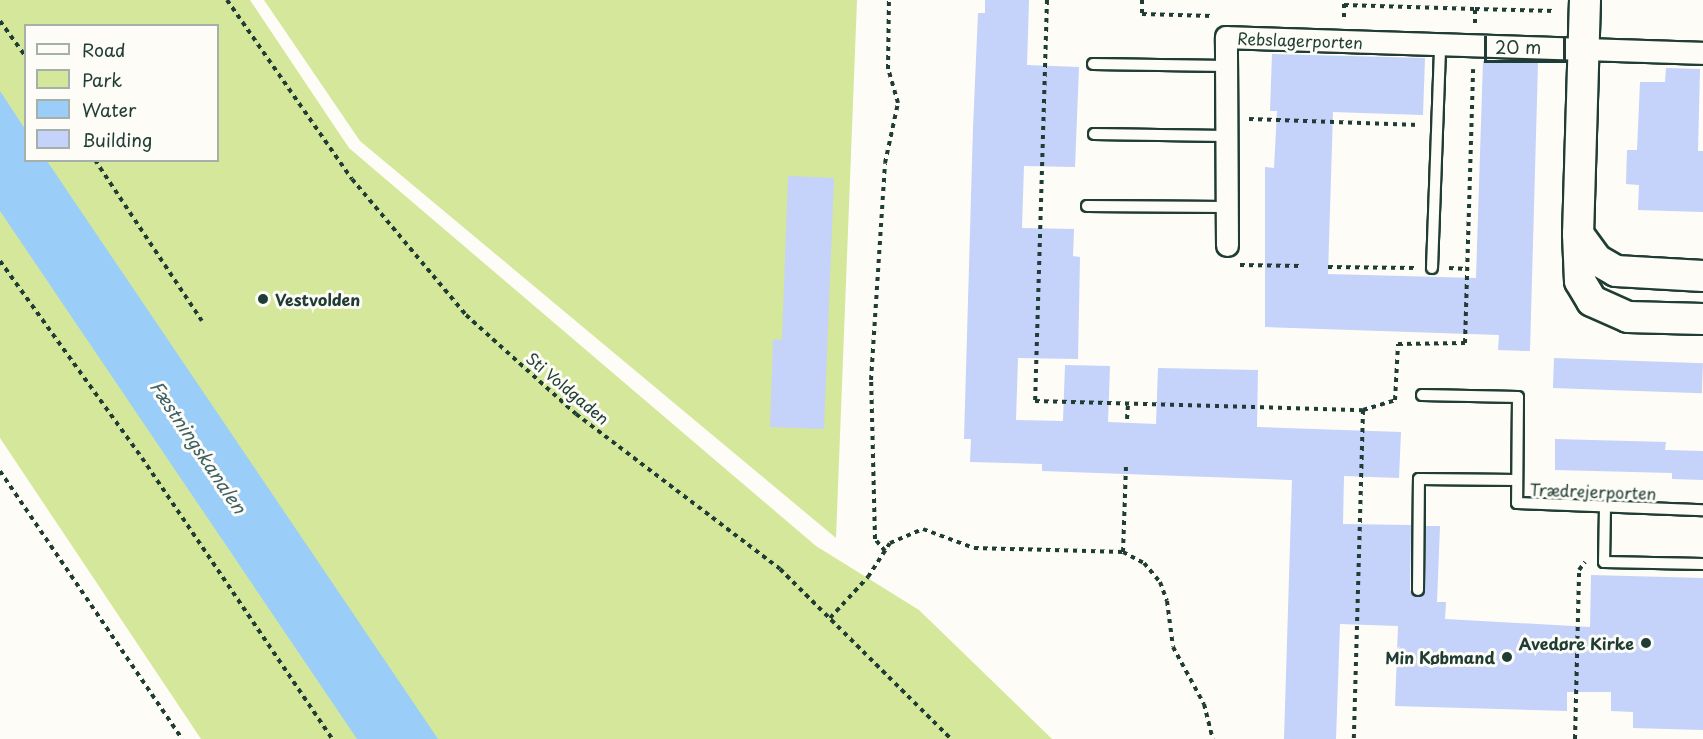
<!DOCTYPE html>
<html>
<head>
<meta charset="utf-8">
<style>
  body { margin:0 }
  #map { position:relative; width:1703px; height:739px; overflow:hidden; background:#fdfcf7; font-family:"Playpen Sans",sans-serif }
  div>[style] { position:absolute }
  .green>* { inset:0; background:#d4e79b }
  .water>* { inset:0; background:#9acef8 }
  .building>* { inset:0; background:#c5d2f9; transform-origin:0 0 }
  .path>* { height:4px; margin-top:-2px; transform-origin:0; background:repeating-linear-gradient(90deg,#1f3d34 0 4.5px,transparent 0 9px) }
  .roads { filter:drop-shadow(2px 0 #1f3d34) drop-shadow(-2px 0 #1f3d34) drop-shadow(0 2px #1f3d34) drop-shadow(0 -2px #1f3d34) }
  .lane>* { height:10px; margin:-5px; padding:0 5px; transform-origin:5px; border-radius:5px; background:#fdfcf7 }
  .street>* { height:21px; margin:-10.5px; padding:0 10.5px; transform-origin:10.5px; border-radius:10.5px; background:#fdfcf7 }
  .secondary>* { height:30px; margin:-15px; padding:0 15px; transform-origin:15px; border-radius:15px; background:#fdfcf7 }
  .dots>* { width:16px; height:16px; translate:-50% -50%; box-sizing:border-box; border:3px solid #fdfcf7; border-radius:50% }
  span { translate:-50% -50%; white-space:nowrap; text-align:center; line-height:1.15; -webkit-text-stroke:6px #fdfcf7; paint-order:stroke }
  .street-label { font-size:16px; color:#1f3d34 }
  .poi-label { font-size:16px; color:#1f3d34; font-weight:700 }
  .left { translate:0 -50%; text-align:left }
  .right { translate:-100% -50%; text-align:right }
  .water-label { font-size:18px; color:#3e6165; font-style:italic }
  .legend { position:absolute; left:24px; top:24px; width:195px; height:138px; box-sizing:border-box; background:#fdfcf7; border:2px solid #a4b0a9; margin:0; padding:8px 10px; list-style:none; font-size:18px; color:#1f3d34 }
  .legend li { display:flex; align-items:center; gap:12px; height:30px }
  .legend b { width:30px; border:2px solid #a4b0a9 }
  .scale { position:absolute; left:1484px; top:36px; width:82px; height:27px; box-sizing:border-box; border:3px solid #1f3d34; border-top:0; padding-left:8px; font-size:18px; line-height:21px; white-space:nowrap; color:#1f3d34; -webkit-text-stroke:4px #fdfcf7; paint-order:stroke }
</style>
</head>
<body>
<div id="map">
  <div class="green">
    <i style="clip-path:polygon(evenodd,0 0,250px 0,349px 148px,816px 546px,919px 610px,1052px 739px,201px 739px,0 438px,0 0,26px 26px,218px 26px,218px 160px,26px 160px,26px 26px)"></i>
    <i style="clip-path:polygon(264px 0,857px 0,836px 538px,360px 141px)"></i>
  </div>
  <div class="water">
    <i style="clip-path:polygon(0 91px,25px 129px,26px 160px,47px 161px,438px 739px,357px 739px,0 211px)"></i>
  </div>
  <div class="building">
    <i style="clip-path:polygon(985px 0,1029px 0,1027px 65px,1079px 67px,1075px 167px,1024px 166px,1022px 228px,1074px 229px,1073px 256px,1080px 257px,1078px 359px,1018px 358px,1016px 420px,1063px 421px,1065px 365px,1110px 366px,1108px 422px,1156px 424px,1158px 368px,1258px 370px,1257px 427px,1401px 432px,1399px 478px,1344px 476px,1343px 524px,1411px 525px,1410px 590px,1417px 597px,1425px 590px,1426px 526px,1440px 526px,1437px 602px,1446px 602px,1445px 619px,1590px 627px,1591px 575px,1703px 578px,1703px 730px,1633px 728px,1633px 712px,1611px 711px,1611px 692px,1567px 692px,1567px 711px,1395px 706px,1398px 626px,1340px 624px,1336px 739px,1284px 739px,1292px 480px,1042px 471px,1042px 464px,970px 462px,971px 439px,964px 439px,973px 128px,978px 13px,985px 13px)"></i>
    <i style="clip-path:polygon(1272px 54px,1425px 58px,1423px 115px,1333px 112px,1328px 274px,1476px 278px,1483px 61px,1538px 63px,1530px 351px,1498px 350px,1499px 335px,1265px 327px,1265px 167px,1274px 168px,1277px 111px,1270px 111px)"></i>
    <i style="clip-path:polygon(1666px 68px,1700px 69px,1698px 151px,1703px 151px,1703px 212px,1638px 210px,1639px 185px,1626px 184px,1627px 150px,1637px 150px,1640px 82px,1665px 82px)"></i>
    <i style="clip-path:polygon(788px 176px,834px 178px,824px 429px,770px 427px,773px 339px,782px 340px)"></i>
    <i style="left:1554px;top:358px;width:149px;height:30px;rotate:2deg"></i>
    <i style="clip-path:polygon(1555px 439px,1666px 442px,1665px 450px,1703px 451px,1703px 480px,1672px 479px,1672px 473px,1555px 470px)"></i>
  </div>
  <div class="path">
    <i style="left:227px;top:0;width:218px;rotate:55.1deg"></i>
    <i style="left:352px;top:179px;width:177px;rotate:50deg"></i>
    <i style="left:466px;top:315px;width:148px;rotate:42deg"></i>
    <i style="left:576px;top:414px;width:256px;rotate:37.2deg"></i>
    <i style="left:780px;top:569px;width:241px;rotate:44.8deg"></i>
    <i style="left:1047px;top:0;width:401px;rotate:91.7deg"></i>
    <i style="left:1035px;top:401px;width:328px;rotate:1.6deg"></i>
    <i style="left:1363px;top:410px;width:329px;rotate:91.6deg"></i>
    <i style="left:1142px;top:0;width:14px;rotate:90deg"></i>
    <i style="left:1142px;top:14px;width:70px;rotate:1.6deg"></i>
    <i style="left:1344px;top:5px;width:131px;rotate:1.7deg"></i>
    <i style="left:1344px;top:17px;width:17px;rotate:-90deg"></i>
    <i style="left:0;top:21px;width:44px;rotate:54.2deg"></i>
    <i style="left:1475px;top:23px;width:14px;rotate:-90deg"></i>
    <i style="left:1475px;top:9px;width:80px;rotate:1.4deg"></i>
    <i style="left:1249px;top:119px;width:170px;rotate:2deg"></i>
    <i style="left:95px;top:160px;width:193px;rotate:56.4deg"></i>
    <i style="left:0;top:261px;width:243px;rotate:54.2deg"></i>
    <i style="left:142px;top:458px;width:339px;rotate:55.9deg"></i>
    <i style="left:1240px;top:265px;width:61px;rotate:0.9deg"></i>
    <i style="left:1328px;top:267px;width:87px;rotate:0.7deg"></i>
    <i style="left:1449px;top:268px;width:18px;rotate:3deg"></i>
    <i style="left:1363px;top:410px;width:34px;rotate:-17deg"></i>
    <i style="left:1395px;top:400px;width:56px;rotate:-86.9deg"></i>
    <i style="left:1398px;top:344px;width:67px;rotate:-0.9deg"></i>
    <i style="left:1465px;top:343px;width:274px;rotate:-88.3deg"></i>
    <i style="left:1127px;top:419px;width:15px;rotate:-86deg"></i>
    <i style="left:0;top:471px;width:324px;rotate:55.8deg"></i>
    <i style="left:885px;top:551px;width:16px;rotate:-130deg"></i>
    <i style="left:875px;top:539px;width:159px;rotate:-91.4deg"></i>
    <i style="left:871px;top:380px;width:217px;rotate:-86.3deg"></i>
    <i style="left:885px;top:163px;width:61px;rotate:-77.8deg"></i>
    <i style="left:898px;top:103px;width:35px;rotate:-106deg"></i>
    <i style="left:888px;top:69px;width:69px;rotate:-89.2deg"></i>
    <i style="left:1123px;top:552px;width:88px;rotate:-88deg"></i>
    <i style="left:830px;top:618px;width:56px;rotate:-47.2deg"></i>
    <i style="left:868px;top:577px;width:40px;rotate:-57.1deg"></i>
    <i style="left:890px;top:543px;width:36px;rotate:-23deg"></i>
    <i style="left:923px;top:529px;width:54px;rotate:20.4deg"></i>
    <i style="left:974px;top:548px;width:149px;rotate:1.5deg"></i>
    <i style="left:1123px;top:552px;width:24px;rotate:28deg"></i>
    <i style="left:1144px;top:563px;width:25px;rotate:50deg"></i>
    <i style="left:1160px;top:582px;width:20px;rotate:70deg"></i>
    <i style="left:1167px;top:601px;width:46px;rotate:82.6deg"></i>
    <i style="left:1173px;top:647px;width:65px;rotate:61.5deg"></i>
    <i style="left:1204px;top:704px;width:36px;rotate:76deg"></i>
    <i style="left:1575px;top:739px;width:169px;rotate:-88.6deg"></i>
    <i style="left:1579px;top:570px;width:10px;rotate:-53deg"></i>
  </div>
  <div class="roads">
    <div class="lane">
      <i style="left:1093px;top:64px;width:133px;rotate:0.9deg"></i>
      <i style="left:1094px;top:134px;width:131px;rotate:0.9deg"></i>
      <i style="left:1087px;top:206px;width:138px;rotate:0.4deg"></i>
      <i style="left:1432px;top:268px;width:223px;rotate:-87.9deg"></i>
      <i style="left:1422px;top:395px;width:96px;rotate:1.2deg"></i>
      <i style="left:1518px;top:397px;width:106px;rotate:90.5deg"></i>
      <i style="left:1517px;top:503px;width:186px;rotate:2.2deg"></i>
      <i style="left:1605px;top:507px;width:55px;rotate:91deg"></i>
      <i style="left:1604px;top:562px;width:99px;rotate:1.2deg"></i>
      <i style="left:1418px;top:590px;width:111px;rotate:-89.5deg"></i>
      <i style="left:1419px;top:479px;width:98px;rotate:0.6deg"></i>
    </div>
    <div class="street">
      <i style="left:1227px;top:245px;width:208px;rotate:-90.3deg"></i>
      <i style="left:1226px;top:37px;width:477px;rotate:1.9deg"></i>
    </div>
    <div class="secondary">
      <i style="left:1585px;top:0;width:234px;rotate:91.7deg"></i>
      <i style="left:1578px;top:234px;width:47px;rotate:87.6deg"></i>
      <i style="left:1580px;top:281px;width:23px;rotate:59deg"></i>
      <i style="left:1592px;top:301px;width:39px;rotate:24deg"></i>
      <i style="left:1628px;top:317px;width:75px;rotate:1.5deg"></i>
      <i style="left:1578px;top:234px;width:32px;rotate:54deg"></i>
      <i style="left:1597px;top:260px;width:22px;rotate:30deg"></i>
      <i style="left:1616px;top:271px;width:87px;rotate:3.3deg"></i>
    </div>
  </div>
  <div class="dots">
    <i style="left:263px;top:299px;background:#1f3d34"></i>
    <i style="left:1646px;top:643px;background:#1f3d34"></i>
    <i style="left:1507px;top:657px;background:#1f3d34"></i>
  </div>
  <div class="street-label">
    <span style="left:1300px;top:40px;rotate:2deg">Rebslagerporten</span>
    <span style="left:568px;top:388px;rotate:40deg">Sti Voldgaden</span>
    <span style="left:1593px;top:491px;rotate:2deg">Trædrejerporten</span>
  </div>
  <div class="poi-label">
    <span class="left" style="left:275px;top:299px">Vestvolden</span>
    <span class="right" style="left:1634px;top:643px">Avedøre Kirke</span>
    <span class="right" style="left:1495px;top:657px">Min Købmand</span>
  </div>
  <div class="water-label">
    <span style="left:198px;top:447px;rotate:56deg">Fæstningskanalen</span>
  </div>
  <ul class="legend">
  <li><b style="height:8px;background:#fdfcf7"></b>Road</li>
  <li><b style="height:16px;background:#d4e79b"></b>Park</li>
  <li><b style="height:16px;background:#9acef8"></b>Water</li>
  <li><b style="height:16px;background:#c5d2f9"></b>Building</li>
  </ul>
  <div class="scale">20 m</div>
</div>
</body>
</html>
